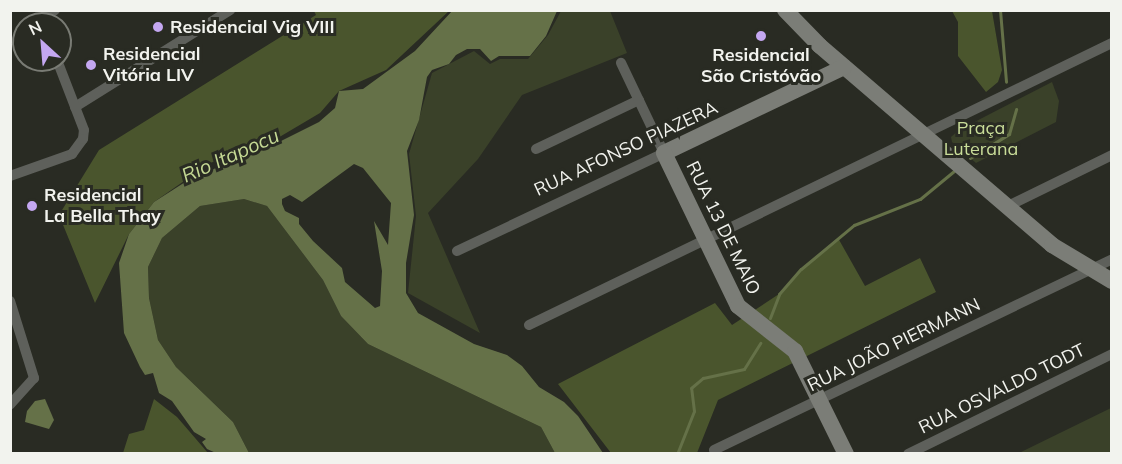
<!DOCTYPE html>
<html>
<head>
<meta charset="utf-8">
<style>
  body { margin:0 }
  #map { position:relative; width:1122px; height:464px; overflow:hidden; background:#292b23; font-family:Mulish,sans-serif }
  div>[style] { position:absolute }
  .green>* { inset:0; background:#3a4129 }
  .forest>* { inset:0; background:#4a552d }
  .water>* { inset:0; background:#657148 }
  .stream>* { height:3px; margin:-1.5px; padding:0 1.5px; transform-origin:1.5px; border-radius:1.5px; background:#657148 }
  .minor>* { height:10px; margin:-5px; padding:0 5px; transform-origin:5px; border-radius:5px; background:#5e605b }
  .secondary>* { height:16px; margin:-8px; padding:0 8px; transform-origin:8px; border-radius:8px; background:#7b7d77 }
  .dots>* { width:16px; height:16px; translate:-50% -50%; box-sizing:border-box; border:3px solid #292b23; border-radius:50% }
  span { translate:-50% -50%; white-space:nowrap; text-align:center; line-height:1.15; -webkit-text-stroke:6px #292b23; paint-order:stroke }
  .poi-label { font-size:18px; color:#f2f3ee; font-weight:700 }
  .left { translate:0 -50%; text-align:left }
  .park-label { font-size:18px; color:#c9dd99 }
  .street-label { font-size:18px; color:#f2f3ee }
  .water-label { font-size:20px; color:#c5d994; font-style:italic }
  .frame { position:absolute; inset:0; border:12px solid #f2f3ee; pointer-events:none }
  .north { position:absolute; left:12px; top:12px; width:60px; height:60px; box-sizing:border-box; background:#292b23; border:2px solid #797b74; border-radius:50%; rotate:334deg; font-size:16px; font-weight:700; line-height:24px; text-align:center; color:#f2f3ee }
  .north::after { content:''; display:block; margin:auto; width:21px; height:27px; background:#c4a7f1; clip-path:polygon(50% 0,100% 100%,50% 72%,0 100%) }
</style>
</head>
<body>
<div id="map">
  <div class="green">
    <i style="clip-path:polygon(561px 11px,610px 11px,627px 53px,522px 95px,478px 159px,428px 213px,480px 333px,408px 293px,416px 216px,409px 154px,432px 73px,474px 51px,490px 64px,500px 59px,528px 59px,548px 35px)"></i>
    <i style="clip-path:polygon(1052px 82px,1059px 101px,1056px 122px,976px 163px,952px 142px,951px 137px,959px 130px)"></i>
    <i style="clip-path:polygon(244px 199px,267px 206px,323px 280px,341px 316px,368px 344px,541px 427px,555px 453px,249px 453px,233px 422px,176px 367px,158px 340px,149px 298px,148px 267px,162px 238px,200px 206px)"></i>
    <i style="clip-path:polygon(1111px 408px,1111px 453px,1019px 453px)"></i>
  </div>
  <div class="forest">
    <i style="clip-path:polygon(314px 11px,449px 11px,386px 70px,339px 91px,320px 113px,271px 142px,210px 163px,154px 202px,129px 234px,95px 303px,59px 215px,99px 150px,316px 15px)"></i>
    <i style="clip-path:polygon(952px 11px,992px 11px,1002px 70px,998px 82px,986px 92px,958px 56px,958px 22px)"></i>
    <i style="clip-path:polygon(838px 238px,865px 286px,920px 258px,936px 292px,718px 400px,697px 453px,611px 453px,558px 384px,715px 303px,732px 325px,779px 294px,801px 269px)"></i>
    <i style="clip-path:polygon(154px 399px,177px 417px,208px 453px,123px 453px,129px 434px,144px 430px)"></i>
  </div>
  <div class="water">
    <i style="clip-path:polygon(evenodd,453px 10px,557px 11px,546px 36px,530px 56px,499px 56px,491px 61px,480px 49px,467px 49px,456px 55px,449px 64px,432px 70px,427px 77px,419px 120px,407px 151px,414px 215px,406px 263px,406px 293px,418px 313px,474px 344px,507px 355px,522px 366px,539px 387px,564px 402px,578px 416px,603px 453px,555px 453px,541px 427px,368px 344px,341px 316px,323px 280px,267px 206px,244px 199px,200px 206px,162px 238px,148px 267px,149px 298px,158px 340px,176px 367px,233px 422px,249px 453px,216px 453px,207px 449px,202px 442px,206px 439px,194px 432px,172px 401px,159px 393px,153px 373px,145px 375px,140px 367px,124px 333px,119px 263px,129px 234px,154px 202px,193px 177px,265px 149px,319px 122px,335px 108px,339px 91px,363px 89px,415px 51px,453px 10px,354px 164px,363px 168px,391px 203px,388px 245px,374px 221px,382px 271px,380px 306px,375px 308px,345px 282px,342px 268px,313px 241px,299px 224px,299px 218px,285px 211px,282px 204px,282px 199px,290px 195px,302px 202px,354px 164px)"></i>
    <i style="clip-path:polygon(45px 399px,54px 420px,49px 429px,25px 422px,27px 411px,35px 401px)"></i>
  </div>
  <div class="stream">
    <i style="left:1000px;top:10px;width:72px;rotate:85.2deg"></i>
    <i style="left:970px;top:158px;width:46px;rotate:-31.6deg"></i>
    <i style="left:1009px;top:134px;width:26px;rotate:-74deg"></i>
    <i style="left:770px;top:318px;width:26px;rotate:-69deg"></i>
    <i style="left:779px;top:294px;width:33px;rotate:-49deg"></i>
    <i style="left:801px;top:269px;width:69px;rotate:-39.7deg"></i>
    <i style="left:854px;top:225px;width:71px;rotate:-21.5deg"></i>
    <i style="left:920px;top:199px;width:44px;rotate:-39.5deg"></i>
    <i style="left:677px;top:454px;width:46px;rotate:-68.4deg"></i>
    <i style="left:694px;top:411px;width:23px;rotate:-97deg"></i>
    <i style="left:691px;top:388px;width:16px;rotate:-40deg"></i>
    <i style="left:703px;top:378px;width:42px;rotate:-12.4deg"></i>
    <i style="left:744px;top:369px;width:31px;rotate:-58deg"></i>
  </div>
  <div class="minor">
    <i style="left:41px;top:19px;width:17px;rotate:-33deg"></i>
    <i style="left:75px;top:107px;width:183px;rotate:-32deg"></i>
    <i style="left:536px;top:149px;width:114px;rotate:-25.4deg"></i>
    <i style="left:10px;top:176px;width:66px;rotate:-19.5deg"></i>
    <i style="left:72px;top:154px;width:19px;rotate:-54deg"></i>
    <i style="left:83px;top:139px;width:9px;rotate:-84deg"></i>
    <i style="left:84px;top:130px;width:75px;rotate:-111.1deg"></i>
    <i style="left:1008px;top:206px;width:116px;rotate:-26.1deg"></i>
    <i style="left:457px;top:251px;width:229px;rotate:-25.3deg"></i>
    <i style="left:664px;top:153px;width:100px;rotate:-115.5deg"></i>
    <i style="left:10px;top:301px;width:81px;rotate:72.7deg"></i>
    <i style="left:34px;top:378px;width:36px;rotate:132deg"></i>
    <i style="left:529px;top:325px;width:648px;rotate:-25.81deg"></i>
    <i style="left:714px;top:450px;width:441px;rotate:-25.6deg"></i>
    <i style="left:908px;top:454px;width:227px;rotate:-26.1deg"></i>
  </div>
  <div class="secondary">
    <i style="left:785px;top:10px;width:50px;rotate:45.8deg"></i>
    <i style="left:820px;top:46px;width:306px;rotate:40.6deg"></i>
    <i style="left:1052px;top:245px;width:70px;rotate:31deg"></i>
    <i style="left:844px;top:67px;width:199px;rotate:154.5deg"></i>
    <i style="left:664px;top:153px;width:170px;rotate:64.2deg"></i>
    <i style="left:738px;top:306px;width:73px;rotate:38.3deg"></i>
    <i style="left:795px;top:351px;width:115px;rotate:63.7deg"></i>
  </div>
  <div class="dots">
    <i style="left:158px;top:27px;background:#c4a7f1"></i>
    <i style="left:761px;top:36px;background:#c4a7f1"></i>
    <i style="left:91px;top:65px;background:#c4a7f1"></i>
    <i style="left:32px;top:206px;background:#c4a7f1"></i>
  </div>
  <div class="poi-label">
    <span class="left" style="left:170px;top:27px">Residencial Vig VIII</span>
    <span class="left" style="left:103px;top:65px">Residencial<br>Vitória LIV</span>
    <span style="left:761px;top:66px">Residencial<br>São Cristóvão</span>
    <span class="left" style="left:44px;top:206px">Residencial<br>La Bella Thay</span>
  </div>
  <div class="park-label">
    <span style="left:981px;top:139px">Praça<br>Luterana</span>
  </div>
  <div class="street-label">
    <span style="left:626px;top:149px;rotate:-25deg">RUA AFONSO PIAZERA</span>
    <span style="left:723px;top:228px;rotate:64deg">RUA 13 DE MAIO</span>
    <span style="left:894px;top:345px;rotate:-26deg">RUA JOÃO PIERMANN</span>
    <span style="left:1002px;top:389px;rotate:-26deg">RUA OSVALDO TODT</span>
  </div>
  <div class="water-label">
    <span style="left:230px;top:155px;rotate:-24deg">Rio Itapocu</span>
  </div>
  <div class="frame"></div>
  <div class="north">N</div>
</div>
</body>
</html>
